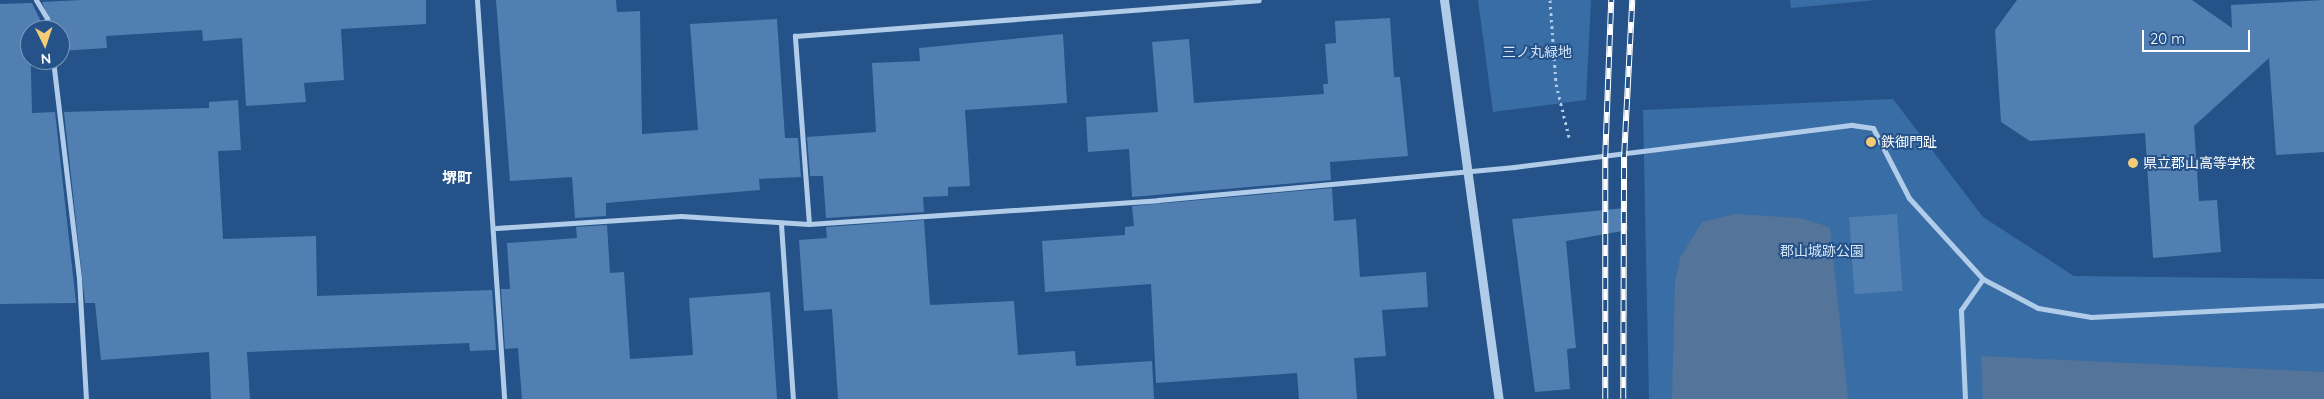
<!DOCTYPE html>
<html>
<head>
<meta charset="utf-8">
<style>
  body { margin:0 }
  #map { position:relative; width:2324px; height:399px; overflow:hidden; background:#255389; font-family:Quicksand,"Noto Sans JP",sans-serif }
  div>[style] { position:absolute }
  .green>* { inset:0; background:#396da5 }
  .water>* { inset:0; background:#54749a }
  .building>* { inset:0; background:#517fb2; transform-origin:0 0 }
  .path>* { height:3px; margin-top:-1.5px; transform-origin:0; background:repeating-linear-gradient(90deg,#b1cce9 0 2.5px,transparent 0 6.5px) }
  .minor>* { height:5px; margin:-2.5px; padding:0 2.5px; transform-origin:2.5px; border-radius:2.5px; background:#b1cce9 }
  .tertiary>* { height:9px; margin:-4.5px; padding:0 4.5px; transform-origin:4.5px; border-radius:4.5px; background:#b1cce9 }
  .rail>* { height:5.5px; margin-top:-2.75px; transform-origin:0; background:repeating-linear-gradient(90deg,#255389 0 11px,#fff 0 22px); box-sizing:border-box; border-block:1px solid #fff }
  .dots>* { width:14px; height:14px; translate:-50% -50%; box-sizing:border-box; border:2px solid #255389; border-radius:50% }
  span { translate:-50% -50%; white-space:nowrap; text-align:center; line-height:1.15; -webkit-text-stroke:4px #255389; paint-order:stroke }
  .park-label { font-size:14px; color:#d5e5f7 }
  .poi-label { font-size:14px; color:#fff }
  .left { translate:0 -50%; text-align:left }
  .neighbourhood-label { font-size:15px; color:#fff; font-weight:700 }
  .north { position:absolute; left:20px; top:20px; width:50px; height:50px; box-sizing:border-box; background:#255389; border:1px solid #7c98b8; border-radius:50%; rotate:176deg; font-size:14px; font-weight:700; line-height:20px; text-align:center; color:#fff }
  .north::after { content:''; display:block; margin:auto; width:18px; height:22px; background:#f3cc75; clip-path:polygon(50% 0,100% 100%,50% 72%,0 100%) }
  .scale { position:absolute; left:2142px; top:30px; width:108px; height:22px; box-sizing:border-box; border:2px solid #fff; border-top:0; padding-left:6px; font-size:15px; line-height:18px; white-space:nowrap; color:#fff; -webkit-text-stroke:4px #255389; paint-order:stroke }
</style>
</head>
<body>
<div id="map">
  <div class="green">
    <i style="clip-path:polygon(1478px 0,1591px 0,1586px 100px,1493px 112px)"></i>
    <i style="clip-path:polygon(1790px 0,1876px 0,1791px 8px)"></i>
    <i style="clip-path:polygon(1893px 99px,1983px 217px,2074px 276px,2324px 279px,2324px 399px,1649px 399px,1643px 110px)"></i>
  </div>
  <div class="water">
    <i style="clip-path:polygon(1736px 214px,1800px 218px,1830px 227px,1848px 399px,1672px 399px,1675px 283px,1680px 258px,1702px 222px)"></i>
    <i style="clip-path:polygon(1981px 356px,2324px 372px,2324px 399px,1983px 399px)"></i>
  </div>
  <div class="building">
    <i style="clip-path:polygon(82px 0,426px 0,426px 24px,341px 29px,344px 80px,304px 83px,306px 102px,246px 106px,242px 38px,203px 41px,202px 30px,106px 36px,107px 48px,60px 51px,60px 30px,53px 30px,42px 2px)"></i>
    <i style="clip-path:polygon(496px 0,616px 0,617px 12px,640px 11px,642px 134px,698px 130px,690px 24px,777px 19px,785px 138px,798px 138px,801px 177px,759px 179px,760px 190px,606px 203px,606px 216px,575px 218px,572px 177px,510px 181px)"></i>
    <i style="clip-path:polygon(2017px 0,2192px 0,2232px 28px,2231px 5px,2324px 0,2324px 152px,2276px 155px,2269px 58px,2194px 126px,2199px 201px,2217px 200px,2221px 252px,2153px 258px,2145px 133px,2030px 141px,2001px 122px,1995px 30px)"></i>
    <i style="clip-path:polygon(32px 3px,45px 30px,30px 30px,32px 113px,55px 112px,76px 303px,0 304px,0 4px)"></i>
    <i style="clip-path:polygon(1390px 18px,1394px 77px,1400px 77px,1408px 156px,1330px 162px,1331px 180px,1132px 197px,1129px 149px,1088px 152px,1086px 117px,1158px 112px,1152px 42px,1189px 39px,1194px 103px,1324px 94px,1323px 84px,1328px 84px,1325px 44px,1336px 43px,1335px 21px)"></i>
    <i style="clip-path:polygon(1063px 34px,1067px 103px,965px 110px,970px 186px,948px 187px,948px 196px,923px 197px,924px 212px,826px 218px,823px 176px,810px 176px,807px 137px,876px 132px,872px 63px,920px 61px,919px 48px)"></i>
    <i style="clip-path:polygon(238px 100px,241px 150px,218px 151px,223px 239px,316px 236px,317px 296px,492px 290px,496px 350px,470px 351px,469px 343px,247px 352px,250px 399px,211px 399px,209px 352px,101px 360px,95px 303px,85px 303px,64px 112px,209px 108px,209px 102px)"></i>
    <i style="clip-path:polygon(1332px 188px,1334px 221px,1356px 219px,1360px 277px,1426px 272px,1428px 307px,1382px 310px,1386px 356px,1354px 358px,1357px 399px,1299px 399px,1297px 373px,1156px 383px,1151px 284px,1045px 292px,1042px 241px,1125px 235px,1125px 227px,1134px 226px,1132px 206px)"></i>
    <i style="clip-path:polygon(1625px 208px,1628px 230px,1566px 241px,1576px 348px,1567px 349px,1570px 389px,1535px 392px,1512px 219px)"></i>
    <i style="left:1897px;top:214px;width:77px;height:48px;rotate:86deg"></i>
    <i style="clip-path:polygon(924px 220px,930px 305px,1014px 301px,1018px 355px,1075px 351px,1076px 366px,1152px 361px,1154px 399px,838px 399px,832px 309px,804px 311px,799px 240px,827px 238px,826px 227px)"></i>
    <i style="clip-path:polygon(607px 225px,610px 273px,624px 272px,630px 359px,693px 355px,689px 298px,770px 292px,777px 399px,522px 399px,518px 348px,505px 349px,501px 289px,510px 289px,507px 243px,577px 238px,576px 227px)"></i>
  </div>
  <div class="path">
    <i style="left:1550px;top:0;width:84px;rotate:85.9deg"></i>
    <i style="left:1556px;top:84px;width:55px;rotate:76.2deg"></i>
  </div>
  <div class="minor">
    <i style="left:36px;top:0;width:21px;rotate:59deg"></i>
    <i style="left:47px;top:18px;width:12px;rotate:81deg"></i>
    <i style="left:477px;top:0;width:400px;rotate:86.1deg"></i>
    <i style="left:53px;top:60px;width:220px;rotate:83.2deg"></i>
    <i style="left:79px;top:278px;width:121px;rotate:86.7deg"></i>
    <i style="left:781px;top:224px;width:175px;rotate:86.1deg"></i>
    <i style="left:809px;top:224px;width:189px;rotate:-94.3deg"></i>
    <i style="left:795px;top:36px;width:465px;rotate:-4.4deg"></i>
    <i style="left:496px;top:228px;width:185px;rotate:-3.7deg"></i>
    <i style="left:681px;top:216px;width:128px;rotate:3.6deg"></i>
    <i style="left:809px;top:224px;width:350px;rotate:-3.9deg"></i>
    <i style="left:1158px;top:200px;width:358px;rotate:-5.3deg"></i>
    <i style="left:1514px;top:167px;width:341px;rotate:-7.1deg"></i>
    <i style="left:1852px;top:125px;width:21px;rotate:8deg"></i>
    <i style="left:1873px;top:128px;width:79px;rotate:62.8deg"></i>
    <i style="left:1909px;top:198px;width:110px;rotate:47.6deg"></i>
    <i style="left:1983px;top:279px;width:62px;rotate:27.8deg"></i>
    <i style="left:2038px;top:308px;width:54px;rotate:9.6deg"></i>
    <i style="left:2091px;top:317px;width:233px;rotate:-2.9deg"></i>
    <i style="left:1965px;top:399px;width:89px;rotate:-92.6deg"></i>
    <i style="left:1961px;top:310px;width:38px;rotate:-55deg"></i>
  </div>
  <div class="tertiary">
    <i style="left:1444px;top:0;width:403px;rotate:82.2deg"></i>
  </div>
  <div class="rail">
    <i style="left:1605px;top:399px;width:243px;rotate:-90deg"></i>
    <i style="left:1605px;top:156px;width:156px;rotate:-87.8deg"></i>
    <i style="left:1623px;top:399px;width:245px;rotate:-89.8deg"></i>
    <i style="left:1624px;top:154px;width:154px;rotate:-87deg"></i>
  </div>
  <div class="dots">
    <i style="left:1871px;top:142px;background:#f3cc75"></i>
    <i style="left:2133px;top:163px;background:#f3cc75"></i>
  </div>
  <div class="park-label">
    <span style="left:1537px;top:52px">三ノ丸緑地</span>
    <span style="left:1822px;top:251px">郡山城跡公園</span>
  </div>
  <div class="poi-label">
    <span class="left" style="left:1881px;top:142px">鉄御門趾</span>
    <span class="left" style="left:2143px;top:163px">県立郡山高等学校</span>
  </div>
  <div class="neighbourhood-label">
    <span style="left:457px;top:178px">堺町</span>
  </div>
  <div class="north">N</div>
  <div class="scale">20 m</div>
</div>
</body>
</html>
